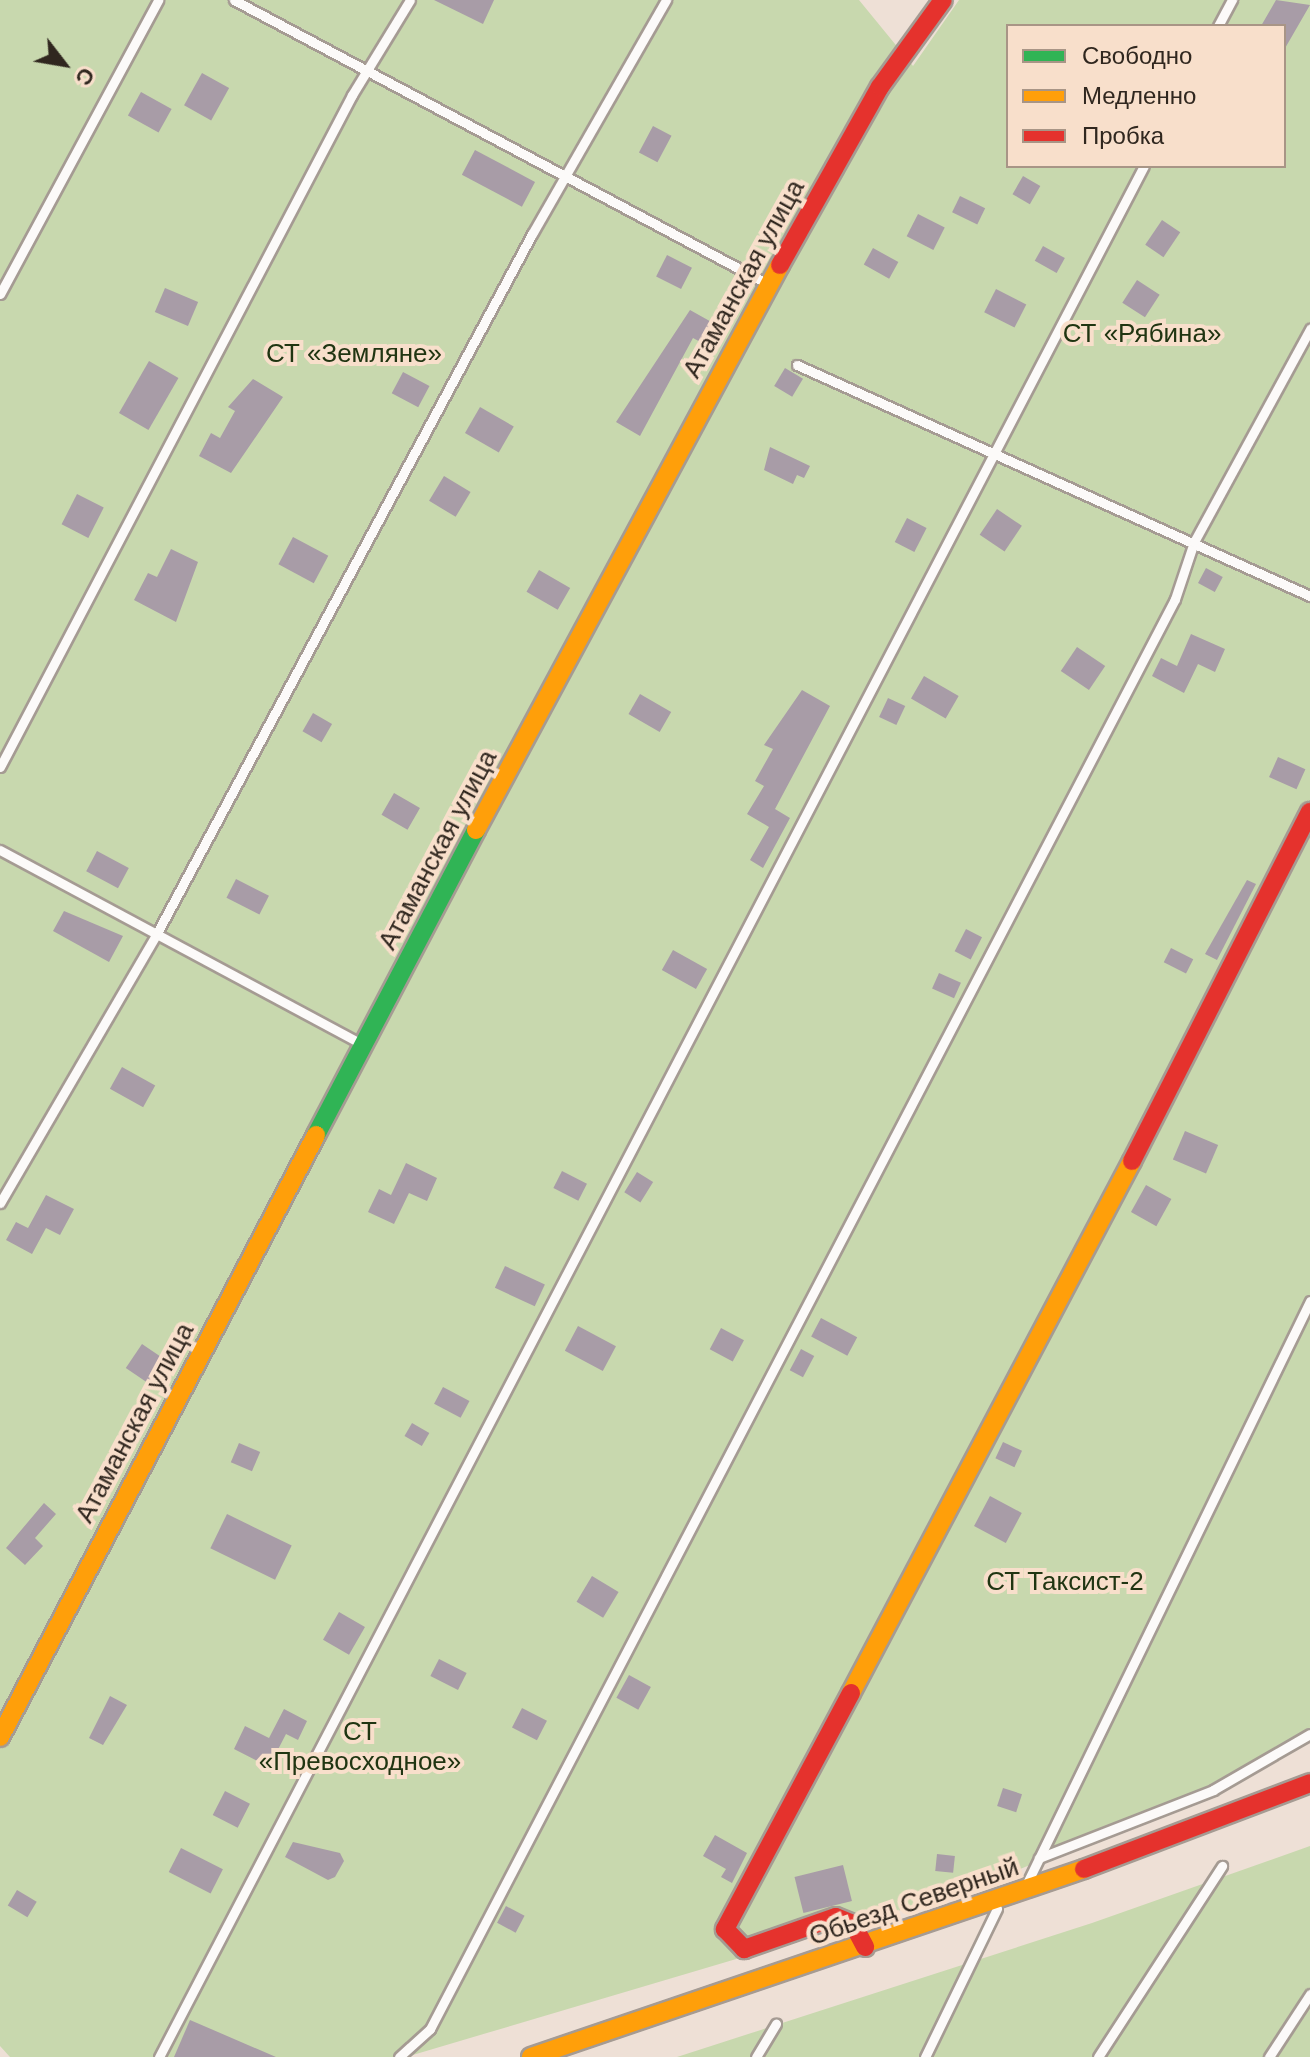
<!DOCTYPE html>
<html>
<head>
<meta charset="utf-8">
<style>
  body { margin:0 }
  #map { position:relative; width:1310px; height:2057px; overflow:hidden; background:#eee0d6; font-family:Arial,sans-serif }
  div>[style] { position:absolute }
  .green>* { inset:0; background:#c8d8ae }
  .building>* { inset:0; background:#a89ca7; transform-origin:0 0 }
  .roads { filter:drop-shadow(2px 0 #a59b93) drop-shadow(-2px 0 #a59b93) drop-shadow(0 2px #a59b93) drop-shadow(0 -2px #a59b93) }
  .lane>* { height:9px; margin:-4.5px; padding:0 4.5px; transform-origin:4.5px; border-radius:4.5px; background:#fcfaf9 }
  .fast>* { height:18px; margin:-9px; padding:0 9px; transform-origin:9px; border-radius:9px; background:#30b455 }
  .slow>* { height:18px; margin:-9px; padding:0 9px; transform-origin:9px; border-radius:9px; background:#ff9f0a }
  .jam>* { height:18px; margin:-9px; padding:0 9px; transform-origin:9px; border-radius:9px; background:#e5322d }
  span { translate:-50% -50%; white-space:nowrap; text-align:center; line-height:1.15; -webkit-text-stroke:8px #f8dfcb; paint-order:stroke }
  .street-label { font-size:26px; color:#30271f }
  .park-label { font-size:26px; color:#203512 }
  .legend { position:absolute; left:1006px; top:24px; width:280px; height:144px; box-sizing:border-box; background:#f8dfcb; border:2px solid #a89586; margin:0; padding:10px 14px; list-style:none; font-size:24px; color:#30271f }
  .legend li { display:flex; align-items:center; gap:16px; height:40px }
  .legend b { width:40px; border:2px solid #a89586 }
  .north { position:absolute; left:24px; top:24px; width:80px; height:80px; -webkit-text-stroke:6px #f8dfcb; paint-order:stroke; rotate:121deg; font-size:22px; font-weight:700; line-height:32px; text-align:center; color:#30271f }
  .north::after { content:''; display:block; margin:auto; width:28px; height:36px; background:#30271f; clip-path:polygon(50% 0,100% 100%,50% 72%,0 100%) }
</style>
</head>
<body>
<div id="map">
  <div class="green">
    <i style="clip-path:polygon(evenodd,0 0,859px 0,913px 66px,959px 0,1310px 0,1310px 1730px,1165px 1809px,972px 1889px,406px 2057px,10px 2057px,0 2046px,0 0,1008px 26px,1284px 26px,1284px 166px,1008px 166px,1008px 26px)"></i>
    <i style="clip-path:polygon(1310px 1846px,1310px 2057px,677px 2057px,1092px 1923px)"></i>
  </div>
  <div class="building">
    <i style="clip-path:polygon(434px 0,494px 0,483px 24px)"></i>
    <i style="clip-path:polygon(1276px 0,1310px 5px,1284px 50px,1284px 26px,1261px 26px)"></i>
    <i style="left:202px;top:73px;width:31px;height:37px;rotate:29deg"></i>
    <i style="left:141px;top:92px;width:35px;height:27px;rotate:29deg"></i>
    <i style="left:653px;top:126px;width:21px;height:30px;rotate:28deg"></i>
    <i style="left:475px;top:150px;width:68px;height:28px;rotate:28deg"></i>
    <i style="left:1023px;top:176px;width:20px;height:21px;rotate:30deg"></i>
    <i style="left:960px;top:196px;width:28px;height:18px;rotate:26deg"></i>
    <i style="left:918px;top:214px;width:30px;height:25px;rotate:27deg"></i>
    <i style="left:1162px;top:220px;width:22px;height:30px;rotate:34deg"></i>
    <i style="left:1043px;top:246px;width:25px;height:17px;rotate:29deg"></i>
    <i style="left:873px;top:248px;width:29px;height:19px;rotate:29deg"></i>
    <i style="left:667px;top:255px;width:28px;height:24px;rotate:27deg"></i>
    <i style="left:1137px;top:280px;width:27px;height:27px;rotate:33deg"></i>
    <i style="left:165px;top:288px;width:36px;height:26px;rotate:23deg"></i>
    <i style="left:996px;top:289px;width:34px;height:26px;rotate:27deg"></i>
    <i style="clip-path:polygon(690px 310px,715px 324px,704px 344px,693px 338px,640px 436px,616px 422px)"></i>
    <i style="left:149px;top:361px;width:34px;height:60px;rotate:30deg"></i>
    <i style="left:785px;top:368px;width:21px;height:21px;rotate:31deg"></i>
    <i style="left:403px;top:372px;width:30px;height:24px;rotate:28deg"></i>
    <i style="clip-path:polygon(253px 379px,283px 397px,231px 473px,199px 456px,211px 433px,220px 438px,235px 411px,228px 407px)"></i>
    <i style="left:480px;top:407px;width:39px;height:30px;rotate:30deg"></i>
    <i style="clip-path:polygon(770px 447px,810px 466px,804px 478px,797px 475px,793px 484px,764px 470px)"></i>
    <i style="left:444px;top:476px;width:31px;height:29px;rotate:31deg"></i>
    <i style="left:77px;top:494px;width:30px;height:34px;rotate:27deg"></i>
    <i style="left:997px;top:509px;width:30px;height:31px;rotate:34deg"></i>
    <i style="left:907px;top:518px;width:22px;height:27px;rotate:27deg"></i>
    <i style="left:293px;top:537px;width:40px;height:31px;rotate:28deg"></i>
    <i style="clip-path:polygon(171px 549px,198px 562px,176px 622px,134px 600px,148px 573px,157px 577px)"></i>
    <i style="left:1206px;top:568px;width:19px;height:17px;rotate:28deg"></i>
    <i style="left:539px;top:570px;width:36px;height:25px;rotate:30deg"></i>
    <i style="clip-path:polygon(1191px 634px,1225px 649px,1215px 672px,1198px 664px,1184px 693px,1152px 676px,1161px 658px,1177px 666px)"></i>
    <i style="left:1077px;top:647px;width:34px;height:29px;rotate:34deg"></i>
    <i style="left:924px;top:676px;width:40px;height:26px;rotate:30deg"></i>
    <i style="clip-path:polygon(802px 690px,830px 706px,775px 809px,790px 818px,763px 868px,750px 860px,769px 827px,747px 814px,764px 786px,755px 781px,773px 749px,764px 745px)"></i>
    <i style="left:640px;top:694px;width:36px;height:23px;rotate:30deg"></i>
    <i style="left:888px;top:698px;width:19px;height:21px;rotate:25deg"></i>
    <i style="left:313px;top:713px;width:22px;height:21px;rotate:30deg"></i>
    <i style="left:1278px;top:757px;width:30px;height:22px;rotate:24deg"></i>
    <i style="left:394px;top:793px;width:30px;height:25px;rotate:30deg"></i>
    <i style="left:97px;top:851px;width:36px;height:23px;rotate:28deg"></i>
    <i style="left:236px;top:879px;width:37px;height:21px;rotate:27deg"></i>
    <i style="clip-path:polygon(1247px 880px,1256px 884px,1217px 960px,1205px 954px)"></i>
    <i style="clip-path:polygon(64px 911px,123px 936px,109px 962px,53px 931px)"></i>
    <i style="left:966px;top:929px;width:18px;height:25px;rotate:27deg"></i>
    <i style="left:1171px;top:948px;width:25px;height:16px;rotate:27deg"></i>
    <i style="left:673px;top:950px;width:39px;height:23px;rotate:29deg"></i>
    <i style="left:939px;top:973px;width:24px;height:17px;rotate:24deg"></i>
    <i style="left:122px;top:1067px;width:38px;height:25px;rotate:29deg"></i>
    <i style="left:1185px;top:1131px;width:36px;height:31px;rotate:23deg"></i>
    <i style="clip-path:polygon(406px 1163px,437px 1178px,427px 1201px,409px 1193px,394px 1224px,368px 1212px,379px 1189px,391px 1195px)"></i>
    <i style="left:562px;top:1171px;width:28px;height:19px;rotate:27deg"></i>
    <i style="left:637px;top:1172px;width:19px;height:24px;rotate:32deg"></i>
    <i style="left:1146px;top:1185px;width:29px;height:31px;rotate:29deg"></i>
    <i style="clip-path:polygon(46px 1195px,74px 1209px,60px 1235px,46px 1228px,32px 1254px,6px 1240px,16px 1222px,28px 1228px)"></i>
    <i style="left:505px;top:1266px;width:44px;height:24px;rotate:25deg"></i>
    <i style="left:821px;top:1318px;width:41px;height:21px;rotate:28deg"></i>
    <i style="left:578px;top:1326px;width:43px;height:28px;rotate:28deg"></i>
    <i style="left:721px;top:1328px;width:26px;height:24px;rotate:28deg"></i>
    <i style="left:142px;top:1344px;width:32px;height:29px;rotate:34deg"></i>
    <i style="left:801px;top:1349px;width:15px;height:24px;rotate:28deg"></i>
    <i style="left:443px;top:1387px;width:30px;height:19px;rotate:28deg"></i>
    <i style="left:412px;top:1423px;width:20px;height:15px;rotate:30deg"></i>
    <i style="left:1003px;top:1442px;width:21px;height:18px;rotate:25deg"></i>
    <i style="left:239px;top:1443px;width:23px;height:21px;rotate:23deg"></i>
    <i style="left:990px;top:1496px;width:36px;height:34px;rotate:28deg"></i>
    <i style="clip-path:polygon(44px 1503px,56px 1514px,35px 1538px,43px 1546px,25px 1565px,6px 1548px)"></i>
    <i style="left:227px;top:1514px;width:72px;height:38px;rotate:26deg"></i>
    <i style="left:592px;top:1576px;width:31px;height:30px;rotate:31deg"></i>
    <i style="left:339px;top:1612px;width:30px;height:32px;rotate:30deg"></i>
    <i style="left:439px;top:1659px;width:31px;height:19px;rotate:27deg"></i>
    <i style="left:629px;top:1675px;width:25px;height:26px;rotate:29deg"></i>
    <i style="clip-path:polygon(110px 1696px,127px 1705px,103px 1745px,89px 1738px)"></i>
    <i style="left:522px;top:1708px;width:28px;height:22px;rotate:27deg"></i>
    <i style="clip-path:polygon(284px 1709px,307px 1721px,298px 1740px,286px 1734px,269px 1767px,234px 1749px,245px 1726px,269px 1738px)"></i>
    <i style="left:1003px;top:1788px;width:20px;height:19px;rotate:18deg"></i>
    <i style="left:225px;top:1791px;width:28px;height:27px;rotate:27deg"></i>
    <i style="clip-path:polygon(715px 1835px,747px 1853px,732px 1883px,721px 1877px,726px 1869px,703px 1856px)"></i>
    <i style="clip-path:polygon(293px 1842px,340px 1853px,344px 1861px,335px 1877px,328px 1880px,285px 1857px)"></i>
    <i style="left:181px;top:1848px;width:47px;height:27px;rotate:27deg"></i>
    <i style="left:937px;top:1854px;width:18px;height:17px;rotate:6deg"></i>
    <i style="left:843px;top:1865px;width:37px;height:50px;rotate:76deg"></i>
    <i style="left:17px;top:1890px;width:23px;height:18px;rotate:31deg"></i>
    <i style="left:506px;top:1906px;width:21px;height:19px;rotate:28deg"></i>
    <i style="clip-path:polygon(190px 2020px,276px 2057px,174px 2057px)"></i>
  </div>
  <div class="roads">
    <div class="lane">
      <i style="left:234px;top:0;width:605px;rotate:28.01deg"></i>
      <i style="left:1218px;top:26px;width:30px;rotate:-62deg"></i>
      <i style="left:0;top:294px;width:334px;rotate:-61.7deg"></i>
      <i style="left:797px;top:365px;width:563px;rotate:24.24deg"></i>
      <i style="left:0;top:767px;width:759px;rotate:-62.35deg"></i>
      <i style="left:352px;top:95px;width:111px;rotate:-58.6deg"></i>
      <i style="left:0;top:850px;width:411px;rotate:28.2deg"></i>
      <i style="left:0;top:1203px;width:312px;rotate:-59.8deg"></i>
      <i style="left:157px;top:933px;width:793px;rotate:-61.79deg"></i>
      <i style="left:532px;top:234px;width:270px;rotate:-60.2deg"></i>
      <i style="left:1039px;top:1858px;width:187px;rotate:-21.3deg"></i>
      <i style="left:1213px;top:1790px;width:112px;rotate:-30deg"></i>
      <i style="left:1028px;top:1881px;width:645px;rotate:-64.07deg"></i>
      <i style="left:159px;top:2057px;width:2132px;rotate:-62.49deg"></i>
      <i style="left:399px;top:2057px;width:42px;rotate:-42.1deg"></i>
      <i style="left:430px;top:2029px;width:1612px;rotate:-62.48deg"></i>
      <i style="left:1175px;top:599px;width:60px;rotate:-71.6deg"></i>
      <i style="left:1194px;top:542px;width:243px;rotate:-61.4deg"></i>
      <i style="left:756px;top:2057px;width:39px;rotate:-59deg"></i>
      <i style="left:925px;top:2057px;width:165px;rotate:-64.1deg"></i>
      <i style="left:1098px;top:2057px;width:228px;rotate:-57deg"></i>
      <i style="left:1269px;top:2057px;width:75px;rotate:-56.9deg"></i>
    </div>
    <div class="fast">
      <i style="left:316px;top:1135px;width:344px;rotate:-62.3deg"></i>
    </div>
    <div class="slow">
      <i style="left:476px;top:830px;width:642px;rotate:-61.72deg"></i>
      <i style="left:851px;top:1693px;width:602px;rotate:-62.16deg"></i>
      <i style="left:0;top:1737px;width:680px;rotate:-62.3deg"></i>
      <i style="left:531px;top:2057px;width:584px;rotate:-18.78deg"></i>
    </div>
    <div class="jam">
      <i style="left:780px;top:265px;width:204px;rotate:-60.7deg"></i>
      <i style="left:880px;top:87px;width:107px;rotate:-54.1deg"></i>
      <i style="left:1132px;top:1161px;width:392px;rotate:-63deg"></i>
      <i style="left:851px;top:1693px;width:268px;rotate:118.1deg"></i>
      <i style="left:725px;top:1929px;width:28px;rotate:46deg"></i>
      <i style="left:744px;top:1949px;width:97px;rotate:-19.2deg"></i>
      <i style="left:836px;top:1917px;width:18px;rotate:22deg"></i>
      <i style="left:853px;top:1924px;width:26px;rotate:62deg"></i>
      <i style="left:1084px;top:1869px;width:242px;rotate:-20.8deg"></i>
    </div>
  </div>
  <div class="street-label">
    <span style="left:744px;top:279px;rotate:-61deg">Атаманская улица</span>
    <span style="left:438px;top:850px;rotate:-62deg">Атаманская улица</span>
    <span style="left:135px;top:1423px;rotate:-62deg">Атаманская улица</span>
    <span style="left:914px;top:1902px;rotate:-19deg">Обьезд Северный</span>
  </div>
  <div class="park-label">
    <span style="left:1142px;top:334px">СТ «Рябина»</span>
    <span style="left:354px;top:354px">СТ «Земляне»</span>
    <span style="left:1065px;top:1582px">СТ Таксист-2</span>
    <span style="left:360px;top:1747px">СТ<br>«Превосходное»</span>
  </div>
  <ul class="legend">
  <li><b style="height:10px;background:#30b455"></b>Свободно</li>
  <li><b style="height:10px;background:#ff9f0a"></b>Медленно</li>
  <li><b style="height:10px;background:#e5322d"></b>Пробка</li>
  </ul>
  <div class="north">С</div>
</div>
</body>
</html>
